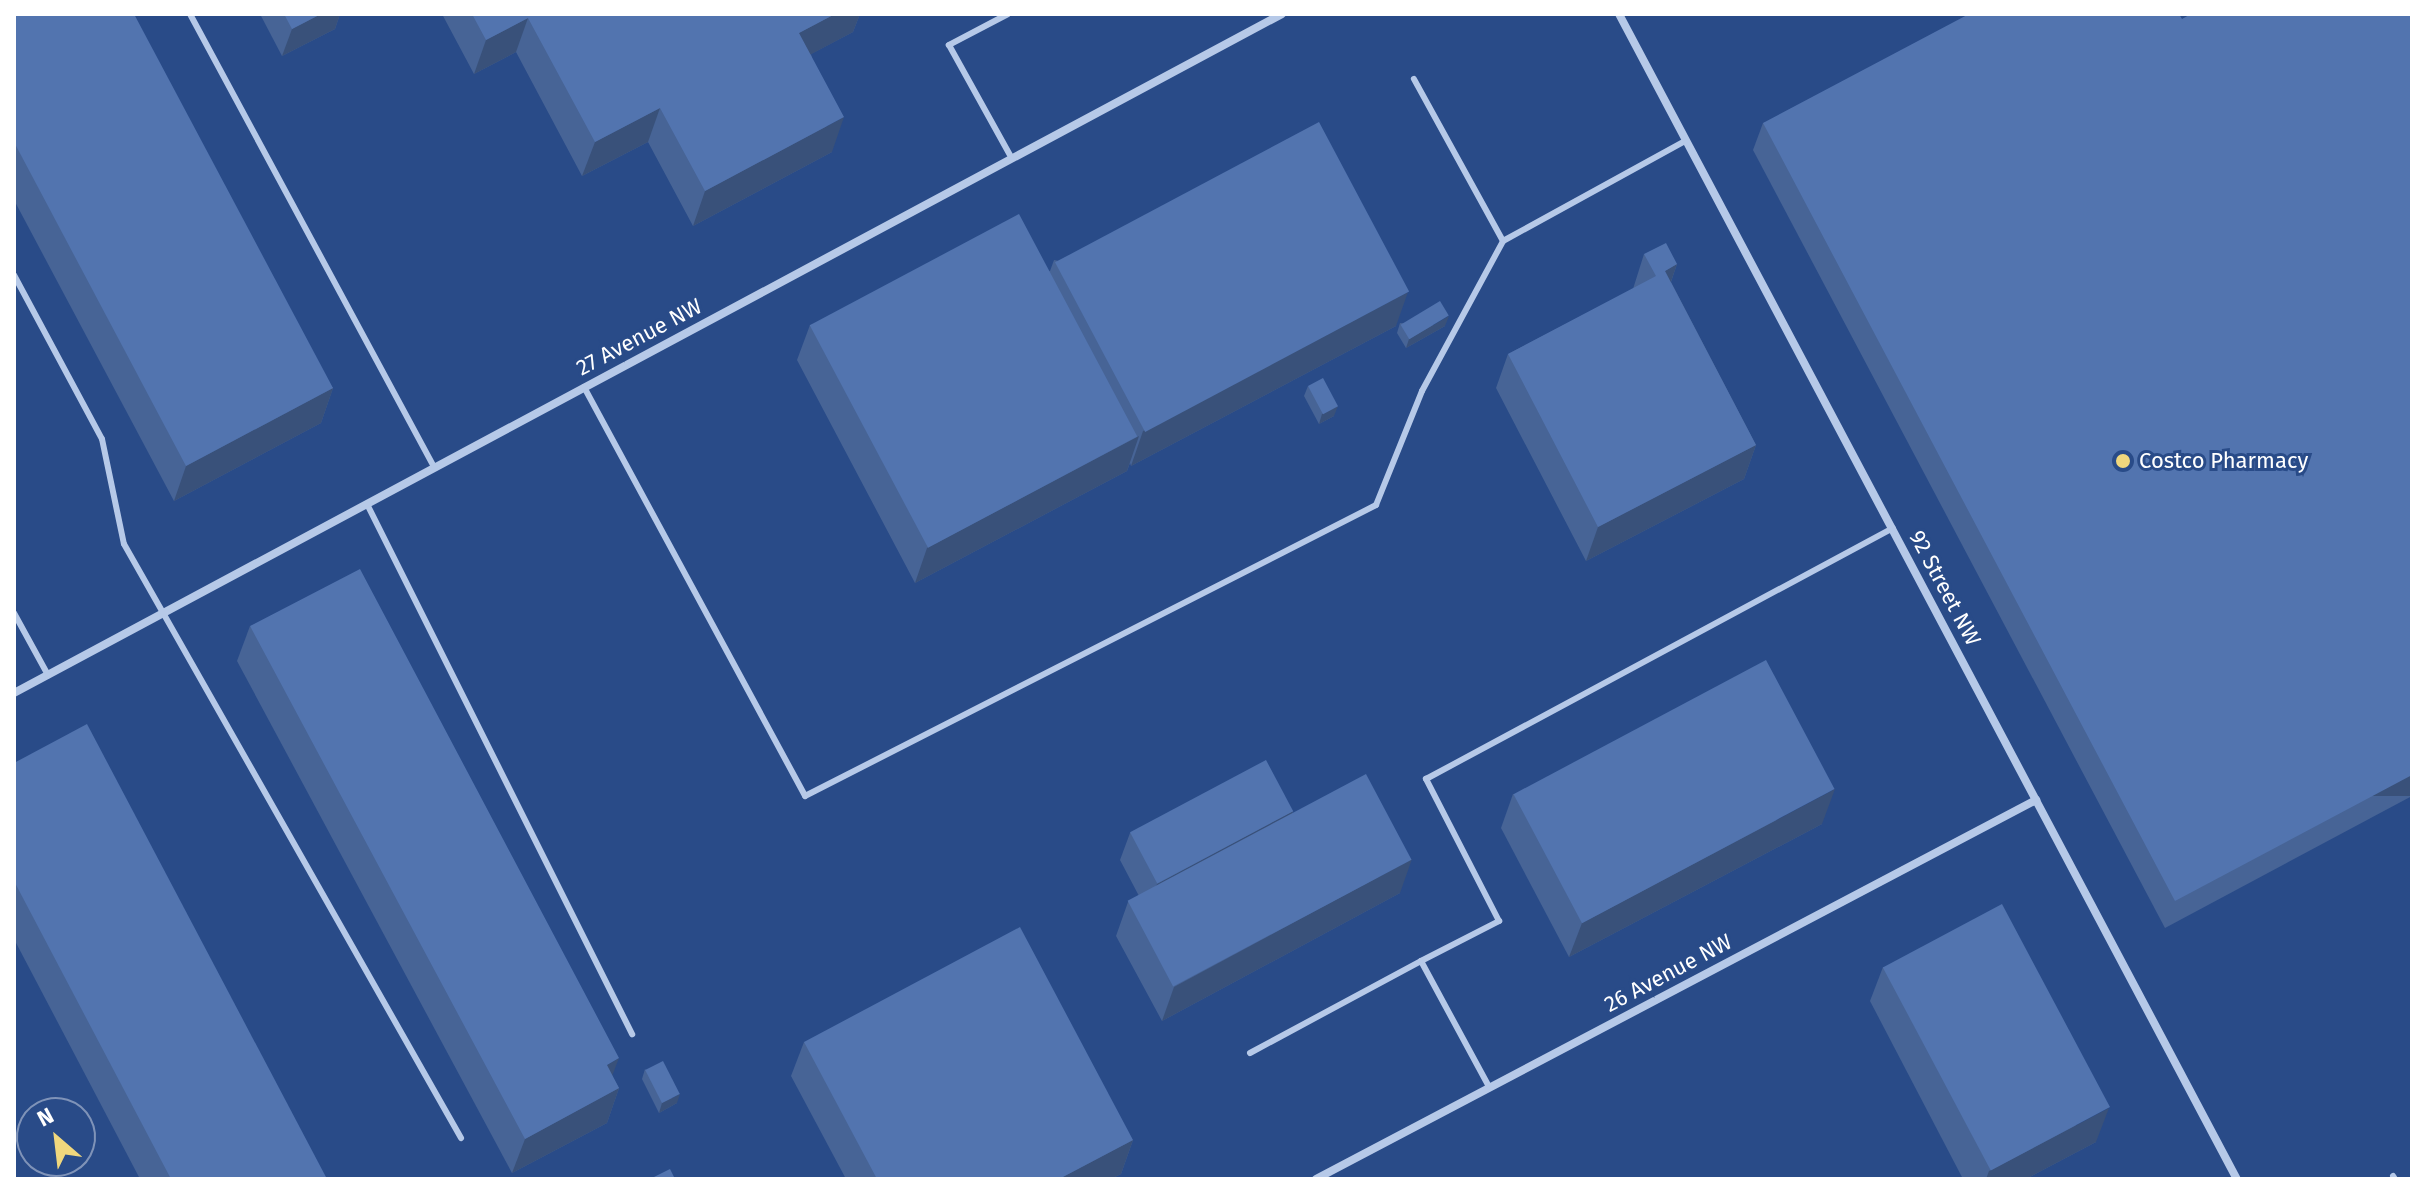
<!DOCTYPE html>
<html>
<head>
<meta charset="utf-8">
<style>
  body { margin:0 }
  #map { position:relative; width:2426px; height:1193px; overflow:hidden; background:#294b88; font-family:"Fira Sans",sans-serif }
  div>[style] { position:absolute }
  .lane>* { height:6px; margin:-3px; padding:0 3px; transform-origin:3px; border-radius:3px; background:#b6c9e8 }
  .street>* { height:8px; margin:-4px; padding:0 4px; transform-origin:4px; border-radius:4px; background:#b6c9e8 }
  .wall>* { inset:0; background:#476496 }
  .shaded-wall>* { inset:0; background:#39517a; transform-origin:0 0 }
  .building>* { inset:0; background:#5274af; transform-origin:0 0 }
  .dots>* { width:22px; height:22px; translate:-50% -50%; box-sizing:border-box; border:4px solid #294b88; border-radius:50% }
  span { translate:-50% -50%; white-space:nowrap; text-align:center; line-height:1.15; -webkit-text-stroke:6px #294b88; paint-order:stroke }
  .street-label { font-size:22px; color:#fff }
  .poi-label { font-size:22px; color:#fff }
  .left { translate:0 -50%; text-align:left }
  .frame { position:absolute; inset:0; border:16px solid #fff; pointer-events:none }
  .north { position:absolute; left:16px; top:1097px; width:80px; height:80px; box-sizing:border-box; background:#294b88; border:2px solid #7f93b8; border-radius:50%; rotate:332deg; font-size:22px; font-weight:700; line-height:32px; text-align:center; color:#fff }
  .north::after { content:''; display:block; margin:auto; width:28px; height:36px; background:#f0d77d; clip-path:polygon(50% 0,100% 100%,50% 72%,0 100%) }
</style>
</head>
<body>
<div id="map">
  <div class="lane">
    <i style="left:190px;top:14px;width:515px;rotate:61.69deg"></i>
    <i style="left:1008px;top:14px;width:67px;rotate:152.3deg"></i>
    <i style="left:949px;top:45px;width:128px;rotate:61deg"></i>
    <i style="left:1503px;top:241px;width:208px;rotate:-28.8deg"></i>
    <i style="left:14px;top:275px;width:186px;rotate:61.8deg"></i>
    <i style="left:102px;top:439px;width:107px;rotate:78.2deg"></i>
    <i style="left:124px;top:544px;width:683px;rotate:60.43deg"></i>
    <i style="left:584px;top:387px;width:465px;rotate:61.6deg"></i>
    <i style="left:805px;top:796px;width:641px;rotate:-27deg"></i>
    <i style="left:1376px;top:505px;width:123px;rotate:-68deg"></i>
    <i style="left:1422px;top:391px;width:170px;rotate:-61.6deg"></i>
    <i style="left:1503px;top:241px;width:185px;rotate:-118.8deg"></i>
    <i style="left:367px;top:504px;width:593px;rotate:63.43deg"></i>
    <i style="left:14px;top:613px;width:71px;rotate:61.3deg"></i>
    <i style="left:1421px;top:961px;width:88px;rotate:-27.1deg"></i>
    <i style="left:1499px;top:921px;width:160px;rotate:-117.2deg"></i>
    <i style="left:1426px;top:779px;width:530px;rotate:-28.26deg"></i>
    <i style="left:1250px;top:1053px;width:194px;rotate:-28.3deg"></i>
    <i style="left:1421px;top:961px;width:143px;rotate:61.6deg"></i>
    <i style="left:2393px;top:1176px;width:4px;rotate:56deg"></i>
  </div>
  <div class="street">
    <i style="left:1619px;top:14px;width:1319px;rotate:62.06deg"></i>
    <i style="left:14px;top:693px;width:1438px;rotate:-28.17deg"></i>
    <i style="left:1316px;top:1179px;width:814px;rotate:-27.76deg"></i>
  </div>
  <div class="wall">
    <i style="clip-path:polygon(14px 14px,333px 388px,321px 423px,174px 501px,14px 200px)"></i>
    <i style="clip-path:polygon(260px 14px,340px 14px,335px 29px,282px 56px)"></i>
    <i style="clip-path:polygon(442px 14px,860px 14px,853px 32px,811px 54px,832px 152px,693px 226px,648px 142px,582px 176px,516px 52px,474px 74px)"></i>
    <i style="clip-path:polygon(2182px 19px,2412px 796px,2165px 928px,1753px 150px,1763px 123px)"></i>
    <i style="clip-path:polygon(1644px 254px,1677px 264px,1671px 282px,1756px 445px,1744px 479px,1586px 561px,1496px 388px,1508px 354px,1633px 289px)"></i>
    <i style="clip-path:polygon(1054px 260px,1396px 326px,1131px 466px,1130px 463px,1127px 471px,915px 583px,797px 360px,810px 325px,1050px 271px)"></i>
    <i style="clip-path:polygon(1400px 323px,1445px 326px,1406px 348px,1397px 333px)"></i>
    <i style="clip-path:polygon(1308px 386px,1334px 416px,1319px 424px,1304px 396px)"></i>
    <i style="clip-path:polygon(250px 626px,612px 1076px,619px 1088px,607px 1123px,512px 1173px,237px 661px)"></i>
    <i style="clip-path:polygon(14px 763px,327px 1179px,140px 1179px,14px 939px)"></i>
    <i style="clip-path:polygon(1513px 794px,1822px 824px,1569px 957px,1501px 828px)"></i>
    <i style="clip-path:polygon(1293px 811px,1292px 814px,1400px 893px,1162px 1021px,1116px 936px,1128px 902px,1139px 896px,1120px 860px,1130px 833px)"></i>
    <i style="clip-path:polygon(1883px 967px,2096px 1142px,2026px 1179px,1963px 1179px,1870px 1001px)"></i>
    <i style="clip-path:polygon(804px 1042px,1133px 1140px,1121px 1174px,1111px 1179px,846px 1179px,791px 1076px)"></i>
    <i style="clip-path:polygon(645px 1069px,677px 1103px,659px 1113px,642px 1079px)"></i>
  </div>
  <div class="shaded-wall">
    <i style="clip-path:polygon(321px 14px,340px 14px,335px 29px,282px 56px,292px 29px)"></i>
    <i style="clip-path:polygon(835px 14px,860px 14px,853px 32px,787px 67px,799px 33px)"></i>
    <i style="clip-path:polygon(528px 18px,516px 52px,474px 74px,486px 40px)"></i>
    <i style="clip-path:polygon(660px 108px,648px 142px,582px 176px,595px 142px)"></i>
    <i style="clip-path:polygon(844px 117px,832px 152px,693px 226px,705px 191px)"></i>
    <i style="clip-path:polygon(1677px 264px,1665px 299px,1665px 271px)"></i>
    <i style="clip-path:polygon(1408px 292px,1396px 326px,1131px 466px,1143px 431px)"></i>
    <i style="clip-path:polygon(1449px 316px,1445px 326px,1406px 348px,1409px 339px)"></i>
    <i style="clip-path:polygon(333px 388px,321px 423px,174px 501px,186px 466px)"></i>
    <i style="clip-path:polygon(1338px 406px,1334px 416px,1319px 424px,1322px 414px)"></i>
    <i style="clip-path:polygon(1139px 436px,1127px 471px,915px 583px,927px 548px)"></i>
    <i style="clip-path:polygon(1756px 445px,1744px 479px,1586px 561px,1598px 527px)"></i>
    <i style="left:2412px;top:775px;width:21px;height:268px;rotate:90deg"></i>
    <i style="clip-path:polygon(1835px 789px,1822px 824px,1569px 957px,1582px 923px)"></i>
    <i style="clip-path:polygon(1293px 811px,1283px 839px,1147px 911px,1157px 884px)"></i>
    <i style="clip-path:polygon(1412px 859px,1400px 893px,1162px 1021px,1174px 987px)"></i>
    <i style="clip-path:polygon(619px 1058px,606px 1092px,607px 1065px)"></i>
    <i style="clip-path:polygon(619px 1088px,607px 1123px,512px 1173px,525px 1139px)"></i>
    <i style="clip-path:polygon(680px 1094px,677px 1103px,659px 1113px,662px 1103px)"></i>
    <i style="clip-path:polygon(2109px 1108px,2096px 1142px,2026px 1179px,1986px 1179px,1989px 1171px)"></i>
    <i style="clip-path:polygon(1133px 1140px,1121px 1174px,1111px 1179px,1059px 1179px)"></i>
  </div>
  <div class="building">
    <i style="clip-path:polygon(14px 14px,134px 14px,333px 388px,186px 466px,14px 142px)"></i>
    <i style="clip-path:polygon(284px 14px,321px 14px,292px 29px)"></i>
    <i style="clip-path:polygon(472px 14px,835px 14px,799px 33px,844px 117px,705px 191px,660px 108px,595px 142px,528px 18px,486px 40px)"></i>
    <i style="clip-path:polygon(1969px 14px,2179px 14px,2182px 19px,2191px 14px,2412px 14px,2412px 775px,2175px 901px,1763px 123px)"></i>
    <i style="left:1319px;top:122px;width:192px;height:299px;rotate:62deg"></i>
    <i style="left:1019px;top:214px;width:252px;height:237px;rotate:62deg"></i>
    <i style="clip-path:polygon(1666px 243px,1677px 264px,1665px 271px,1756px 445px,1598px 527px,1508px 354px,1656px 276px,1644px 254px)"></i>
    <i style="left:1440px;top:301px;width:17px;height:46px;rotate:59deg"></i>
    <i style="left:1323px;top:378px;width:32px;height:17px;rotate:62deg"></i>
    <i style="clip-path:polygon(360px 569px,619px 1058px,607px 1065px,619px 1088px,525px 1139px,250px 626px)"></i>
    <i style="left:1766px;top:660px;width:146px;height:286px;rotate:62deg"></i>
    <i style="clip-path:polygon(87px 724px,327px 1179px,171px 1179px,14px 881px,14px 763px)"></i>
    <i style="left:1266px;top:760px;width:58px;height:154px;rotate:62deg"></i>
    <i style="left:1366px;top:774px;width:97px;height:270px;rotate:62deg"></i>
    <i style="left:2002px;top:904px;width:230px;height:135px;rotate:62deg"></i>
    <i style="clip-path:polygon(1020px 927px,1133px 1140px,1059px 1179px,877px 1179px,804px 1042px)"></i>
    <i style="left:663px;top:1061px;width:37px;height:20px;rotate:63deg"></i>
    <i style="clip-path:polygon(670px 1169px,675px 1179px,650px 1179px)"></i>
  </div>
  <div class="dots">
    <i style="left:2123px;top:461px;background:#f0d77d"></i>
  </div>
  <div class="street-label">
    <span style="left:639px;top:337px;rotate:-28deg">27 Avenue NW</span>
    <span style="left:1945px;top:588px;rotate:62deg">92 Street NW</span>
    <span style="left:1668px;top:973px;rotate:-28deg">26 Avenue NW</span>
  </div>
  <div class="poi-label">
    <span class="left" style="left:2139px;top:461px">Costco Pharmacy</span>
  </div>
  <div class="frame"></div>
  <div class="north">N</div>
</div>
</body>
</html>
